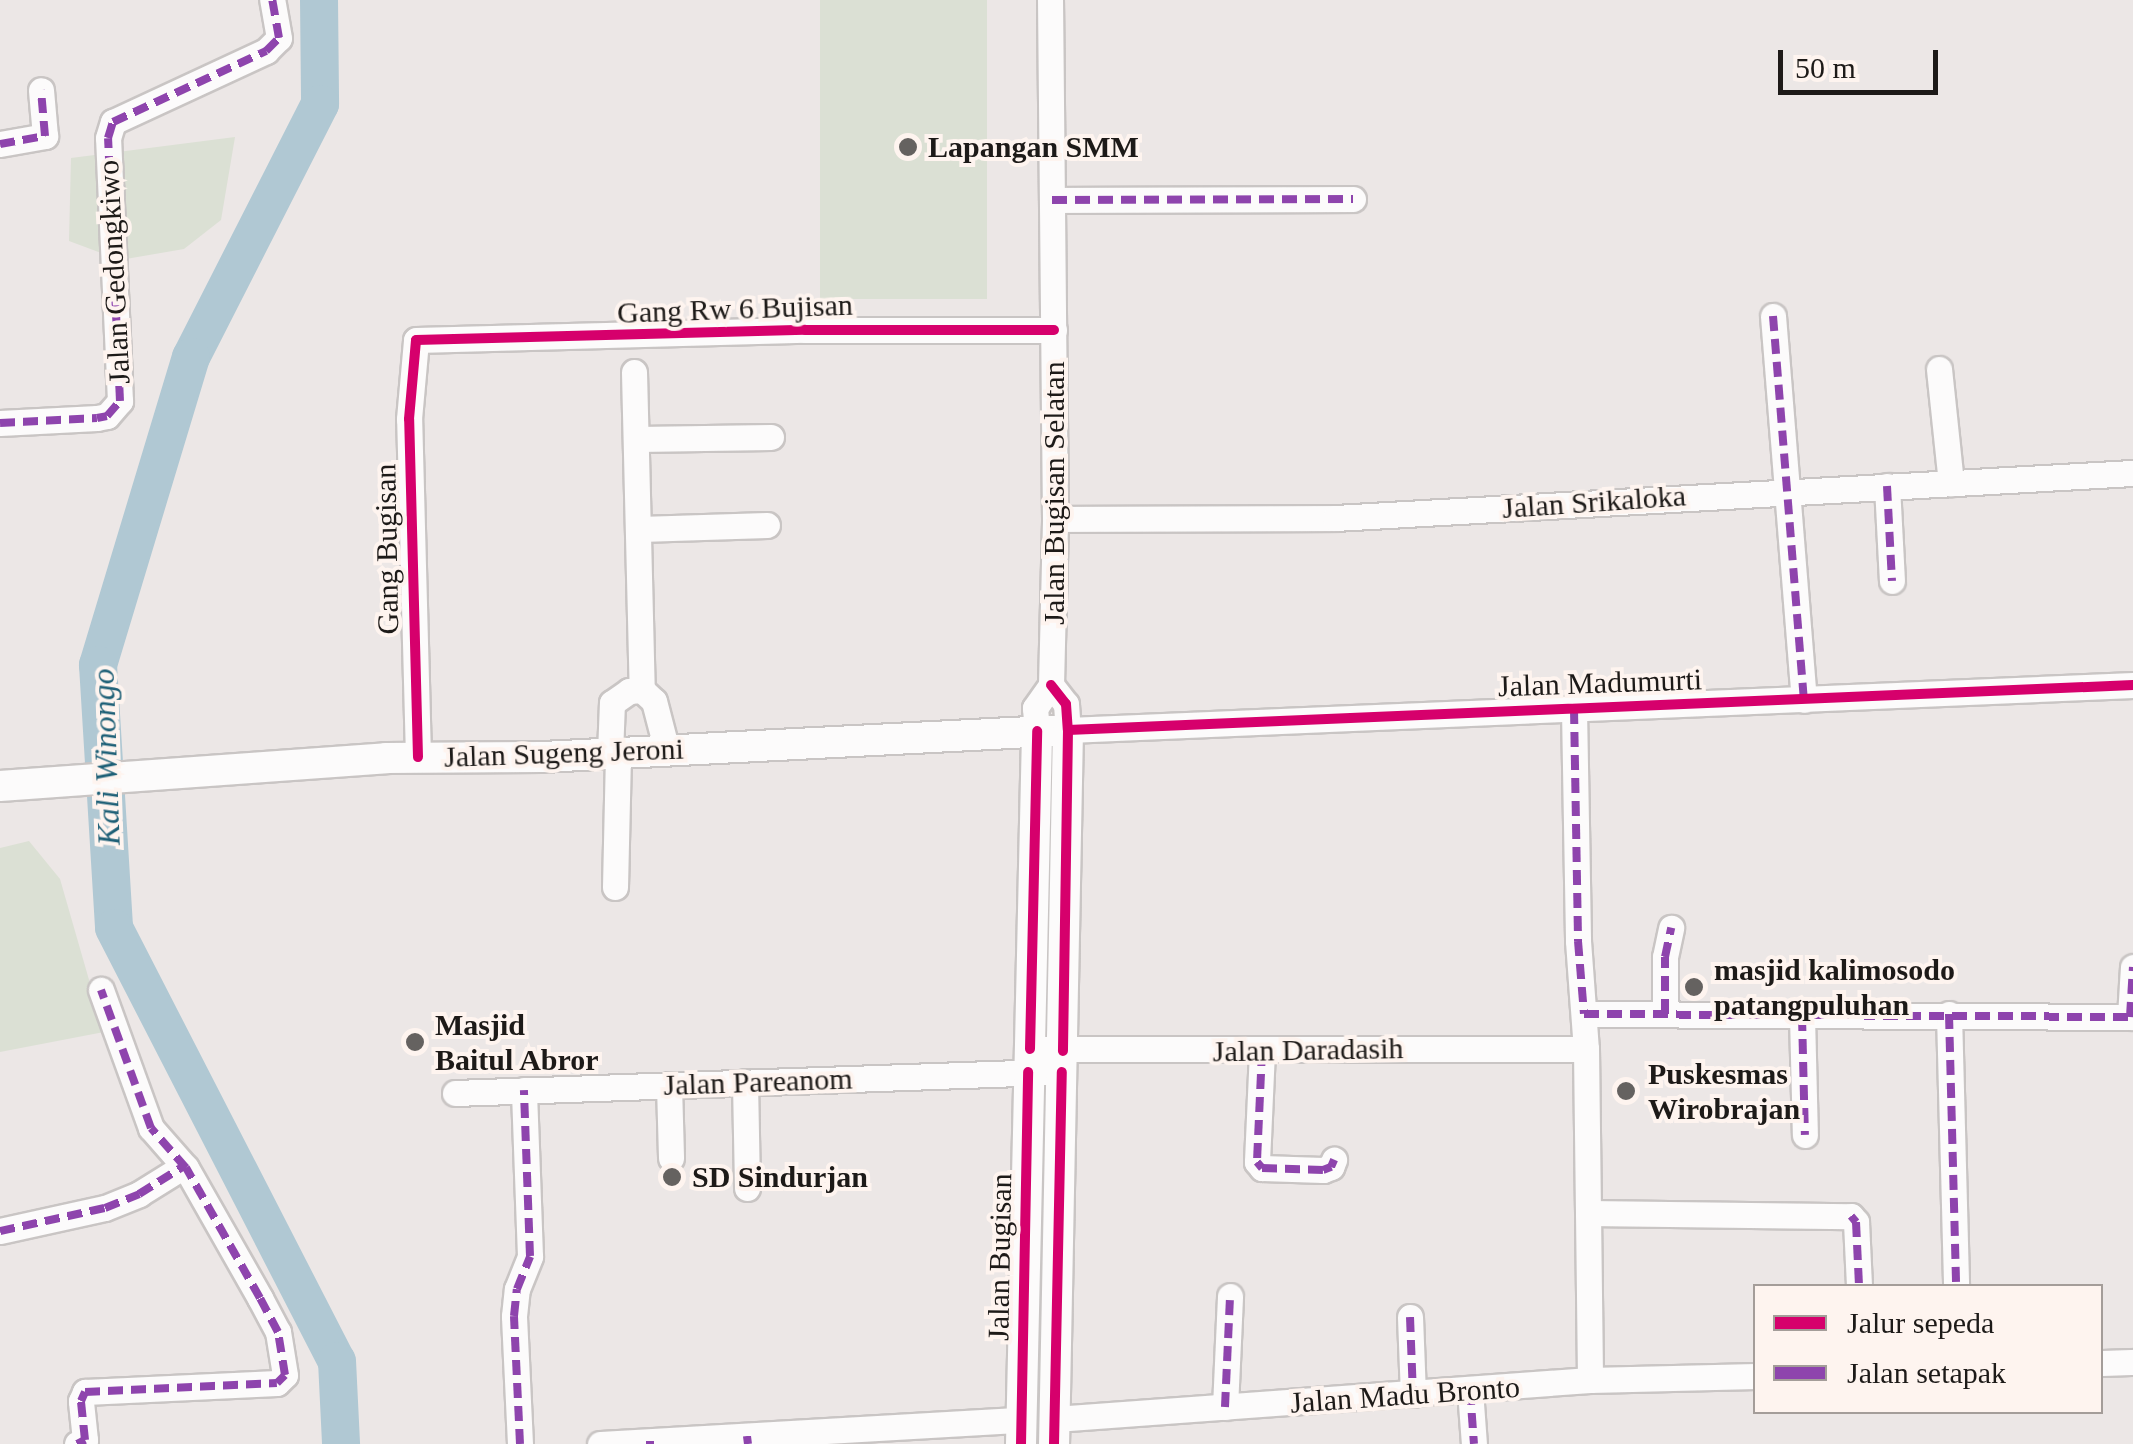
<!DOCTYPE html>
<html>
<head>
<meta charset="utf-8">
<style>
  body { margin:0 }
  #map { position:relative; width:2133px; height:1444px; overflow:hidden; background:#ece7e6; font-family:Georgia,serif }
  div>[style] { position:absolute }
  .green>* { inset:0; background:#dbe0d4; transform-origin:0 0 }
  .river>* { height:38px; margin:-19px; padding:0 19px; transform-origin:19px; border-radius:19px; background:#b0c8d3 }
  .roads { filter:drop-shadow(2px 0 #c9c5c4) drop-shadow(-2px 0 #c9c5c4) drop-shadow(0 2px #c9c5c4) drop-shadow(0 -2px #c9c5c4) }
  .minor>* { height:25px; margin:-12.5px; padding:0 12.5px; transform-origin:12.5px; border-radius:12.5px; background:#fcfbfb }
  .major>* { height:30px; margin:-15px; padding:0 15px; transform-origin:15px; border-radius:15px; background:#fcfbfb }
  .quiet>* { height:8px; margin-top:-4px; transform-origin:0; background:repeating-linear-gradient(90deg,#8e44ad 0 15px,transparent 0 23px) }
  .cycleway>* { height:10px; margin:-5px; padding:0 5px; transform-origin:5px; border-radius:5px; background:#d6006c }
  .dots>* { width:28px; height:28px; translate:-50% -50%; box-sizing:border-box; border:5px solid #fef4ef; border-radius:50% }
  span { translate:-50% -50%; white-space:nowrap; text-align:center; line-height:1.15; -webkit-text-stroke:8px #fef4ef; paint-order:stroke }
  .poi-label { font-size:30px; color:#1d1a18; font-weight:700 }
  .left { translate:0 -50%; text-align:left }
  .street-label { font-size:30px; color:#1d1a18 }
  .water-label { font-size:32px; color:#1d5f76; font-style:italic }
  .legend { position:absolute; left:1753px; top:1284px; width:350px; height:130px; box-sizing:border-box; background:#fef4ef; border:2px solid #a49d99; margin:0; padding:12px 18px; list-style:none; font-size:30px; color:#1d1a18 }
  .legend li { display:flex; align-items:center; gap:20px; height:50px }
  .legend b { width:50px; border:2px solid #a49d99 }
  .scale { position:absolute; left:1778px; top:50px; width:160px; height:45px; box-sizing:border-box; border:5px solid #1d1a18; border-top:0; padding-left:12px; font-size:30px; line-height:35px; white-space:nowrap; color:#1d1a18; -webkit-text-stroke:8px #fef4ef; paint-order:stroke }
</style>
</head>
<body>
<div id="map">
  <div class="green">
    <i style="left:820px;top:0;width:167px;height:299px"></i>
    <i style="clip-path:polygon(235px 137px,221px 220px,184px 249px,120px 260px,69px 241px,71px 158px)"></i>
    <i style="clip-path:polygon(29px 841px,60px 879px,104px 1032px,0 1052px,0 848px)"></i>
  </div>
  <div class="river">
    <i style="left:319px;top:0;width:104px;rotate:89.4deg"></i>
    <i style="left:320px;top:104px;width:284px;rotate:117deg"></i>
    <i style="left:191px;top:357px;width:322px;rotate:106.8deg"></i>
    <i style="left:98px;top:665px;width:263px;rotate:86.5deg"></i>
    <i style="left:114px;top:928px;width:487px;rotate:62.8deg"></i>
    <i style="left:337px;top:1361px;width:83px;rotate:87.2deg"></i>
  </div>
  <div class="roads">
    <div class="minor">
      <i style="left:0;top:144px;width:46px;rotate:-10.1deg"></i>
      <i style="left:45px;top:136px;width:46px;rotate:-95deg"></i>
      <i style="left:1052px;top:200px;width:301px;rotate:-0.2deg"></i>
      <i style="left:1773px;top:316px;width:385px;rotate:85.4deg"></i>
      <i style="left:1939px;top:369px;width:115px;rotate:84deg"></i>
      <i style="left:634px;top:372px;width:318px;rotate:88.6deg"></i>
      <i style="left:0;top:423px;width:97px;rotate:-3deg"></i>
      <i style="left:97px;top:418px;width:10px;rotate:-11deg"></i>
      <i style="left:107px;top:416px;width:20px;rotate:-49deg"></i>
      <i style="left:120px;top:401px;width:263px;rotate:-92.6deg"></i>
      <i style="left:108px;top:138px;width:17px;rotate:-73deg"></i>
      <i style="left:113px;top:122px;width:169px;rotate:-24.9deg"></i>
      <i style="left:266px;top:51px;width:18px;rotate:-45deg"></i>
      <i style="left:279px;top:38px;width:39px;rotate:-100deg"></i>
      <i style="left:638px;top:439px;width:133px;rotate:-0.9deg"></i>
      <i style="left:1887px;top:486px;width:95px;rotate:87deg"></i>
      <i style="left:1055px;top:519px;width:280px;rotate:-0.2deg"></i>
      <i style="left:1335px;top:518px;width:799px;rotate:-3.23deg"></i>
      <i style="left:640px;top:529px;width:127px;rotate:-1.8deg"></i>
      <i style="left:1051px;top:685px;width:24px;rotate:52deg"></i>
      <i style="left:1066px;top:704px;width:26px;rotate:86deg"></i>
      <i style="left:1068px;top:730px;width:1066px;rotate:-2.42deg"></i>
      <i style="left:1574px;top:709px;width:232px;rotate:89deg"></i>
      <i style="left:1578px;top:941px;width:108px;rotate:85.8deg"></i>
      <i style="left:1586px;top:1049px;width:331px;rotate:89.3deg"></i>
      <i style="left:1037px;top:731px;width:23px;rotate:-95deg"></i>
      <i style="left:1035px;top:708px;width:28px;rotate:-55deg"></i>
      <i style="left:1051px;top:685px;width:166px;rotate:-88.6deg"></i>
      <i style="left:1055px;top:519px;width:519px;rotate:-90.55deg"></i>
      <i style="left:610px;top:754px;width:51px;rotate:-87.8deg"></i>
      <i style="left:612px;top:703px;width:21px;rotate:-35deg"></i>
      <i style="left:629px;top:691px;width:13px;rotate:-4deg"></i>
      <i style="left:642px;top:690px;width:16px;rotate:43deg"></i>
      <i style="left:654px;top:701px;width:52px;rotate:75.4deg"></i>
      <i style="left:418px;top:757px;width:338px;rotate:-91.5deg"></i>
      <i style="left:409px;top:419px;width:79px;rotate:-84.9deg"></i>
      <i style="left:416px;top:340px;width:389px;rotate:-1.5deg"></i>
      <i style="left:805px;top:330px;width:249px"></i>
      <i style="left:615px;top:887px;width:133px;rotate:-88.7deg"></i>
      <i style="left:1584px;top:1014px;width:549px;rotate:0.31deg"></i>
      <i style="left:1665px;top:1014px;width:57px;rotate:-90deg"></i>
      <i style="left:1665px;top:957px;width:30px;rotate:-78deg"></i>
      <i style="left:1949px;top:1014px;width:272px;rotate:88.5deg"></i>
      <i style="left:1802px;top:1016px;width:119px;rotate:88.6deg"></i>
      <i style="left:2130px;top:1017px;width:50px;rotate:-86.6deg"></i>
      <i style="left:1030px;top:1049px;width:556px"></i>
      <i style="left:1262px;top:1051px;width:111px;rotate:92.6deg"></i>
      <i style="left:1257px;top:1162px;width:8px;rotate:50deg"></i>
      <i style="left:1262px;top:1168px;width:61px;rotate:1.9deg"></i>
      <i style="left:1323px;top:1170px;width:9px;rotate:-21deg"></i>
      <i style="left:1331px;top:1167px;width:8px;rotate:-67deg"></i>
      <i style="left:745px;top:1082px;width:106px;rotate:88.9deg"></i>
      <i style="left:669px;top:1085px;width:73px;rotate:88.4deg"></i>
      <i style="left:455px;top:1093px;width:592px;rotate:-2.03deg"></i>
      <i style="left:1588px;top:1213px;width:263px;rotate:0.7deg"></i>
      <i style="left:1851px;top:1216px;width:8px;rotate:50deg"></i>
      <i style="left:1856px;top:1222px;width:64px;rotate:87.3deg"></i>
      <i style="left:0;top:1231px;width:107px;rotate:-12.4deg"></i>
      <i style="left:105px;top:1208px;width:37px;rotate:-22deg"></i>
      <i style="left:139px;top:1194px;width:53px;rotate:-31.9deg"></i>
      <i style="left:1410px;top:1317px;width:77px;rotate:87.8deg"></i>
      <i style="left:2100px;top:1363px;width:33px;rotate:-2deg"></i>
      <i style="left:1470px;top:1390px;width:54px;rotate:85.8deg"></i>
      <i style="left:1225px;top:1407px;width:111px;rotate:-87.4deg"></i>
      <i style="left:1055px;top:1419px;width:536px;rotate:-4.17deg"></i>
      <i style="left:1590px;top:1380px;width:166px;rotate:-1.4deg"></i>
      <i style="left:77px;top:1444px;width:9px;rotate:-27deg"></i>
      <i style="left:85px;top:1440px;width:39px;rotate:-96deg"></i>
      <i style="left:81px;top:1401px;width:10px;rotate:-66deg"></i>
      <i style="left:85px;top:1392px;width:192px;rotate:-2.7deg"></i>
      <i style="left:277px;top:1383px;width:11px;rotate:-45deg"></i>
      <i style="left:285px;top:1375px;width:44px;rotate:-99.2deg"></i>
      <i style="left:278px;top:1332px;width:38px;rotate:-118deg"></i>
      <i style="left:260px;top:1298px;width:150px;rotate:-119.6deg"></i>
      <i style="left:186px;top:1168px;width:53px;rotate:-131.2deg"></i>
      <i style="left:151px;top:1128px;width:147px;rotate:-109.9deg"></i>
      <i style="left:520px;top:1444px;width:128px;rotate:-92.7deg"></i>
      <i style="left:514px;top:1316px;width:27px;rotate:-84deg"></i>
      <i style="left:517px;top:1289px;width:35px;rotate:-68deg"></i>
      <i style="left:530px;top:1256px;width:166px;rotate:-92.1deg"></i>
      <i style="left:600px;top:1444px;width:422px;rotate:-3.3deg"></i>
    </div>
    <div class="major">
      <i style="left:0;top:786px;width:387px;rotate:-4.1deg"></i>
      <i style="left:386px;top:758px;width:157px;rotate:-0.4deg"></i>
      <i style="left:543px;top:757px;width:526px;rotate:-2.94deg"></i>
      <i style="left:1068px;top:730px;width:714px;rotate:91.12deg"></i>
      <i style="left:1021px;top:1444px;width:713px;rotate:-88.71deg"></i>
    </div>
  </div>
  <div class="quiet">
    <i style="left:0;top:144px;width:46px;rotate:-10.1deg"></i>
    <i style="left:45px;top:136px;width:46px;rotate:-95deg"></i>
    <i style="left:1052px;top:200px;width:301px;rotate:-0.2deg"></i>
    <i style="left:1773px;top:316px;width:385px;rotate:85.4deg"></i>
    <i style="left:0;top:423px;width:97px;rotate:-3deg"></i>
    <i style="left:97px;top:418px;width:10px;rotate:-11deg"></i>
    <i style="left:107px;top:416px;width:20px;rotate:-49deg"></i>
    <i style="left:120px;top:401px;width:263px;rotate:-92.6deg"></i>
    <i style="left:108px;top:138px;width:17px;rotate:-73deg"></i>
    <i style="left:113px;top:122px;width:169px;rotate:-24.9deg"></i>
    <i style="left:266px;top:51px;width:18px;rotate:-45deg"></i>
    <i style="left:279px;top:38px;width:39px;rotate:-100deg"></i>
    <i style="left:1887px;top:486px;width:95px;rotate:87deg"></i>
    <i style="left:1574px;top:709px;width:232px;rotate:89deg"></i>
    <i style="left:1578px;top:941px;width:73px;rotate:85.3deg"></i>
    <i style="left:1584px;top:1014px;width:549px;rotate:0.31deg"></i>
    <i style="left:1665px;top:1014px;width:57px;rotate:-90deg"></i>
    <i style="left:1665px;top:957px;width:30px;rotate:-78deg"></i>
    <i style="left:1949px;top:1014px;width:272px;rotate:88.5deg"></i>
    <i style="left:1802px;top:1016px;width:119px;rotate:88.6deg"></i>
    <i style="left:2130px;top:1017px;width:50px;rotate:-86.6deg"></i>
    <i style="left:1262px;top:1051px;width:111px;rotate:92.6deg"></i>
    <i style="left:1257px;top:1162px;width:8px;rotate:50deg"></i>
    <i style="left:1262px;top:1168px;width:61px;rotate:1.9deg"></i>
    <i style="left:1323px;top:1170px;width:9px;rotate:-21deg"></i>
    <i style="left:1331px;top:1167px;width:8px;rotate:-67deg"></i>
    <i style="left:1851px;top:1216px;width:8px;rotate:50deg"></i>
    <i style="left:1856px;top:1222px;width:64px;rotate:87.3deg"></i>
    <i style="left:0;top:1231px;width:107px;rotate:-12.4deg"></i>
    <i style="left:105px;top:1208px;width:37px;rotate:-22deg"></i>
    <i style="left:139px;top:1194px;width:53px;rotate:-31.9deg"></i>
    <i style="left:1410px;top:1317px;width:77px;rotate:87.8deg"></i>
    <i style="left:1470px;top:1390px;width:54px;rotate:85.8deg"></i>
    <i style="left:1225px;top:1407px;width:111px;rotate:-87.4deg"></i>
    <i style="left:747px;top:1436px;width:8px;rotate:83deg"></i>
    <i style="left:650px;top:1441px;width:3px;rotate:90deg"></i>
    <i style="left:77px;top:1444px;width:9px;rotate:-27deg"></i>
    <i style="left:85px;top:1440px;width:39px;rotate:-96deg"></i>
    <i style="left:81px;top:1401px;width:10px;rotate:-66deg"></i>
    <i style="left:85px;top:1392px;width:192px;rotate:-2.7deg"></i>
    <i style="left:277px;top:1383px;width:11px;rotate:-45deg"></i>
    <i style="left:285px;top:1375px;width:44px;rotate:-99.2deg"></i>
    <i style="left:278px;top:1332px;width:38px;rotate:-118deg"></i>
    <i style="left:260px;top:1298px;width:150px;rotate:-119.6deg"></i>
    <i style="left:186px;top:1168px;width:53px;rotate:-131.2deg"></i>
    <i style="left:151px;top:1128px;width:147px;rotate:-109.9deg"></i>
    <i style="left:520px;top:1444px;width:128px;rotate:-92.7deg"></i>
    <i style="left:514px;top:1316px;width:27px;rotate:-84deg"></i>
    <i style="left:517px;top:1289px;width:35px;rotate:-68deg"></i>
    <i style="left:530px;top:1256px;width:166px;rotate:-92.1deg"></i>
  </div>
  <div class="cycleway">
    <i style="left:1051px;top:685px;width:24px;rotate:52deg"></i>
    <i style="left:1066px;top:704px;width:26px;rotate:86deg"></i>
    <i style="left:1068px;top:730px;width:321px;rotate:90.9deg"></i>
    <i style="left:1068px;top:730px;width:1066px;rotate:-2.42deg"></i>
    <i style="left:418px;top:757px;width:338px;rotate:-91.5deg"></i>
    <i style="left:409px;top:419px;width:79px;rotate:-84.9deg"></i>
    <i style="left:416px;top:340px;width:389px;rotate:-1.5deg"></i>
    <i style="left:805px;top:330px;width:249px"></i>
    <i style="left:1030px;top:1049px;width:318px;rotate:-88.7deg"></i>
    <i style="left:1021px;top:1444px;width:372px;rotate:-88.9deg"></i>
    <i style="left:1054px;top:1444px;width:372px;rotate:-88.8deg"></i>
  </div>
  <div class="dots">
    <i style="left:908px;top:147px;background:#656260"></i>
    <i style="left:1694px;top:987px;background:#656260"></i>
    <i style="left:415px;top:1042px;background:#656260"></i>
    <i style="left:1626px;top:1091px;background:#656260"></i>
    <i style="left:672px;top:1177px;background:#656260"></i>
  </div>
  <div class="poi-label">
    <span class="left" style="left:928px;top:147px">Lapangan SMM</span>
    <span class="left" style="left:1714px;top:987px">masjid kalimosodo<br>patangpuluhan</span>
    <span class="left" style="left:435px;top:1042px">Masjid<br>Baitul Abror</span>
    <span class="left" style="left:1648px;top:1091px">Puskesmas<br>Wirobrajan</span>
    <span class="left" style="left:692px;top:1177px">SD Sindurjan</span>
  </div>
  <div class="street-label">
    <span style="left:114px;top:272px;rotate:-93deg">Jalan Gedongkiwo</span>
    <span style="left:735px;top:309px;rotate:-2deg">Gang Rw 6 Bujisan</span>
    <span style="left:1054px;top:493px;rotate:-90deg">Jalan Bugisan Selatan</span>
    <span style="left:1594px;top:502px;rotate:-4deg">Jalan Srikaloka</span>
    <span style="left:387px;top:549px;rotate:-91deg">Gang Bugisan</span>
    <span style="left:1600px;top:683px;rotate:-2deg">Jalan Madumurti</span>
    <span style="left:564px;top:753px;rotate:-2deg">Jalan Sugeng Jeroni</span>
    <span style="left:1308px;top:1050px;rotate:-1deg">Jalan Daradasih</span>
    <span style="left:758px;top:1082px;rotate:-2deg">Jalan Pareanom</span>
    <span style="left:1000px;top:1257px;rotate:-89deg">Jalan Bugisan</span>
    <span style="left:1405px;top:1395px;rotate:-4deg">Jalan Madu Bronto</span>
  </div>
  <div class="water-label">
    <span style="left:106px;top:757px;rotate:-92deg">Kali Winongo</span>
  </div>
  <ul class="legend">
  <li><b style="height:12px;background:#d6006c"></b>Jalur sepeda</li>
  <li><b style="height:12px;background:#8e44ad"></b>Jalan setapak</li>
  </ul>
  <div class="scale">50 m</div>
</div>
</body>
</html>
